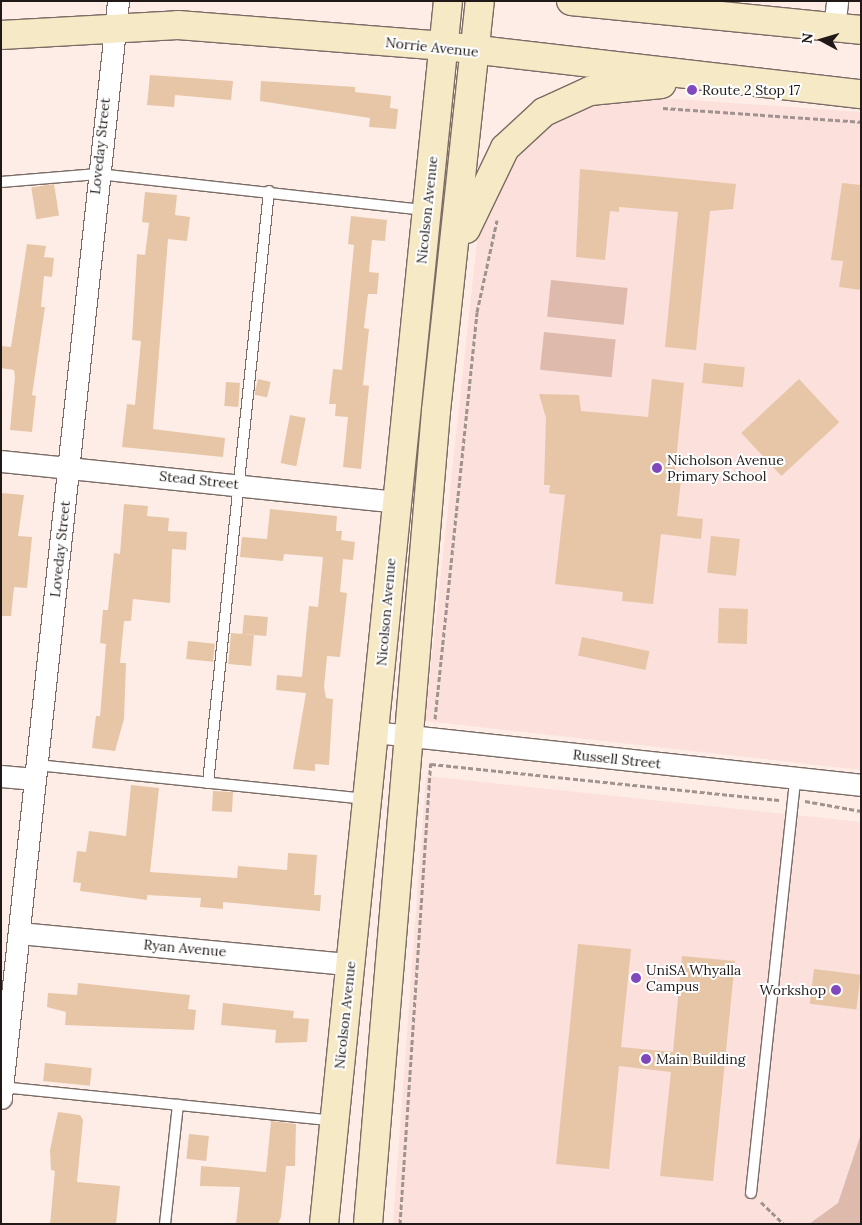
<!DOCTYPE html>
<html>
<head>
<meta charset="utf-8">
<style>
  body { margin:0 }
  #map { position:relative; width:862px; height:1225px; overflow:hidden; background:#feede6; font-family:Lora,serif }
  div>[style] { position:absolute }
  .education>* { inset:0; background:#fbe0dc }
  .green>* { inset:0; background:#ddbaac; transform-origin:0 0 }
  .building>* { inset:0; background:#e6c6a7; transform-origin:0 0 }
  .path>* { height:3px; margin-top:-1.5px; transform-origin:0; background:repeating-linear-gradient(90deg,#a0938f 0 5px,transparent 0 7.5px) }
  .roads { filter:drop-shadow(1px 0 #7a6b65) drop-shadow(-1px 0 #7a6b65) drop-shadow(0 1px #7a6b65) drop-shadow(0 -1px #7a6b65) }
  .lane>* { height:10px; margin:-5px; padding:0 5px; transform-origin:5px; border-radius:5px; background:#fff }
  .street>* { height:21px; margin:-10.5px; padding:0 10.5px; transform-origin:10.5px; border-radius:10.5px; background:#fff }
  .secondary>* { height:28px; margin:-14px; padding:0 14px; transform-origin:14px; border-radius:14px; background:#f6e9c5 }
  .dots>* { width:14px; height:14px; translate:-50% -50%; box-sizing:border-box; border:2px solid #fefefe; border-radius:50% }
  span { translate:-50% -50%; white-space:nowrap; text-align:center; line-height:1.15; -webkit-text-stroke:4px #fefefe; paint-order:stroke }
  .street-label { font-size:14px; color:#201917 }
  .poi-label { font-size:14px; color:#201917 }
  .left { translate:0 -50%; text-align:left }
  .right { translate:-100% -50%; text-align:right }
  .frame { position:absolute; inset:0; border:2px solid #201917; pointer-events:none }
  .north { position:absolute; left:797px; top:15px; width:50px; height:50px; -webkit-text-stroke:4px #fefefe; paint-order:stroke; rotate:276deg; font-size:14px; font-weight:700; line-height:20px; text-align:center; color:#201917 }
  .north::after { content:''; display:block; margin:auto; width:18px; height:22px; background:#201917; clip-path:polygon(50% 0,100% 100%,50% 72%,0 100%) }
</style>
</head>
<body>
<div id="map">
  <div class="education">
    <i style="clip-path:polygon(618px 95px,861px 112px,861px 770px,425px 721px,480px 215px,499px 175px,528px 142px,561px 117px)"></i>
    <i style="clip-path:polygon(426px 776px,861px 822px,861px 1134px,838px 1203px,809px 1224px,393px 1224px)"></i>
  </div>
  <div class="green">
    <i style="left:551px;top:280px;width:77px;height:37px;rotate:6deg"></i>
    <i style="left:544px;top:332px;width:72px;height:38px;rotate:6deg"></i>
    <i style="clip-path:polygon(861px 1134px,861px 1224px,809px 1224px,838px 1203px)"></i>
  </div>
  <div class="building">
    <i style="clip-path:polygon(150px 75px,233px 81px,231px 100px,175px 95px,174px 107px,147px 105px)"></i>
    <i style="clip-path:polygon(261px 81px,355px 87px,355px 92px,391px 96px,390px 108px,398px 109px,396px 129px,369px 127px,370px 118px,260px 101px)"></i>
    <i style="clip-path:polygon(580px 169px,736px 184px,733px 209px,710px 211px,696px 350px,665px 347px,678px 212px,619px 207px,619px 212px,610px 211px,605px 260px,576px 257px)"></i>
    <i style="clip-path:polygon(842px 183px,861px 185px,861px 290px,839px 287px,843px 261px,831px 260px)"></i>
    <i style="left:54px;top:184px;width:32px;height:23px;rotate:81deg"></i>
    <i style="clip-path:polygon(145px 192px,177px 195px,175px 215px,190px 217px,187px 241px,168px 239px,153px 429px,225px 438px,223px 457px,122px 447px,127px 404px,135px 405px,141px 341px,132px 340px,137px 254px,145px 255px,149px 223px,142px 222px)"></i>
    <i style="clip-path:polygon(351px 216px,387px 220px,385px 241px,372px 240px,369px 272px,379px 273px,377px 294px,368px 294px,364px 328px,369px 329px,363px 385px,369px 386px,361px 469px,343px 467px,348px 417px,335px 416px,336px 404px,329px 404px,333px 369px,342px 370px,354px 245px,348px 244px)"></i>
    <i style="clip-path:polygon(27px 244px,46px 246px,44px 257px,54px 258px,52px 277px,44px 276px,41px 307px,45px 307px,32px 395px,36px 396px,32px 432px,10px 430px,15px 377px,14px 370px,1px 368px,1px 346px,11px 347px)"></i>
    <i style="left:704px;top:363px;width:41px;height:20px;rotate:6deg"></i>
    <i style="left:258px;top:379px;width:13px;height:16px;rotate:13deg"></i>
    <i style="clip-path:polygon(652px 379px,684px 383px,674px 480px,681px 480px,677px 516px,703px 519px,701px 539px,661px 534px,653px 604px,622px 601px,623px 592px,555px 584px,565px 495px,549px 493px,550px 485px,544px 485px,546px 418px,539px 394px,579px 395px,581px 411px,648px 417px)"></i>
    <i style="left:799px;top:379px;width:59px;height:79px;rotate:47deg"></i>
    <i style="left:226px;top:382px;width:14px;height:24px;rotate:4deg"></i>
    <i style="left:290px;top:415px;width:16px;height:49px;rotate:11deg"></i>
    <i style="clip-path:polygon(1px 493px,24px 495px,18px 536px,32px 537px,27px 588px,14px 587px,11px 616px,1px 616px)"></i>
    <i style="clip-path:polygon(124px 504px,148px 506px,147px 516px,169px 518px,168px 531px,187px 532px,186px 550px,172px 549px,170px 603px,133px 599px,131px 621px,124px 621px,120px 663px,126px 663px,124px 719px,115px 751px,92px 748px,96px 716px,100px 716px,106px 644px,100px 643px,103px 610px,108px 610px,114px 553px,120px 554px)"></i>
    <i style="clip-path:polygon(270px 509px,337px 516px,336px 531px,342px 531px,341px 540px,355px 542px,353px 560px,343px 559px,340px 592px,347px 593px,340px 657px,327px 656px,324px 687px,326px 698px,333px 699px,329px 765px,315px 764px,315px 771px,293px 769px,306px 693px,276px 690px,277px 675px,302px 677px,309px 606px,318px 607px,323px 557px,284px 554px,283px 561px,240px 557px,242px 537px,267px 539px)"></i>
    <i style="left:711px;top:536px;width:29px;height:37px;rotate:6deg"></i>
    <i style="left:719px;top:608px;width:29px;height:35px;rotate:2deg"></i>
    <i style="left:244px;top:615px;width:24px;height:19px;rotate:5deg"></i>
    <i style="left:231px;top:633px;width:23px;height:31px;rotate:5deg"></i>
    <i style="left:582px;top:637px;width:69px;height:19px;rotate:12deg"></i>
    <i style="left:188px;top:641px;width:27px;height:18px;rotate:6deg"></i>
    <i style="clip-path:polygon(131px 785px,159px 788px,150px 872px,237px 878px,238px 866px,287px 870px,288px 853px,317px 855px,314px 895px,321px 895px,320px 911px,223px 902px,223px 909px,200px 907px,201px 898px,147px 895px,147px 900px,80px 891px,81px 883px,73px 882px,77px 851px,86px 852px,89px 831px,126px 836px)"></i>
    <i style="left:213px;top:791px;width:20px;height:20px;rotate:3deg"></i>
    <i style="clip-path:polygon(578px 944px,631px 949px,621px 1047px,673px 1052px,682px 956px,735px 961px,713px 1181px,660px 1176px,671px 1072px,619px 1066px,609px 1169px,556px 1164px)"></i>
    <i style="left:814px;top:969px;width:47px;height:35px;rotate:7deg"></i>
    <i style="clip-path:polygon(78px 983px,190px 995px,188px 1009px,196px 1010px,194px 1030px,65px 1025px,66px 1012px,47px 1007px,48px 993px,77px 995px)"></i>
    <i style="clip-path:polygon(223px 1003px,294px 1011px,293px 1018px,309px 1019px,307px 1042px,275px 1043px,276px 1030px,221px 1025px)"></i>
    <i style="left:45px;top:1063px;width:47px;height:18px;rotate:6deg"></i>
    <i style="clip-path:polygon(58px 1112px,80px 1115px,83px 1120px,77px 1182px,120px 1186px,116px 1224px,50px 1224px,55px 1171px,51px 1170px,50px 1150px)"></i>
    <i style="clip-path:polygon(271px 1121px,296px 1124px,295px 1166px,286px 1166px,281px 1217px,278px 1224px,236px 1224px,240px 1187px,200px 1186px,201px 1166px,266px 1172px)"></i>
    <i style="left:189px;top:1134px;width:20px;height:25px;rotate:6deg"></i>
  </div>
  <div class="path">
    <i style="left:663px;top:108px;width:198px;rotate:4deg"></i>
    <i style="left:435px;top:719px;width:409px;rotate:-84.1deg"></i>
    <i style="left:477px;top:312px;width:94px;rotate:-77.7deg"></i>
    <i style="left:431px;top:764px;width:352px;rotate:5.9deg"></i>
    <i style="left:805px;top:801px;width:57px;rotate:10.1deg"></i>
    <i style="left:761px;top:1202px;width:32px;rotate:44deg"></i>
    <i style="left:400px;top:1224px;width:462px;rotate:-86.2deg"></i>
  </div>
  <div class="roads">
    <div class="lane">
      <i style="left:1px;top:182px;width:97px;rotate:-4.7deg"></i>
      <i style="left:98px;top:174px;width:329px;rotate:6.3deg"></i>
      <i style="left:37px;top:765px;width:331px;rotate:5.9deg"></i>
      <i style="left:208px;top:783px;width:595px;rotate:-84.12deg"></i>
      <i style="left:2px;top:1087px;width:335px;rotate:5.8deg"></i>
      <i style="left:751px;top:1193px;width:416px;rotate:-83.9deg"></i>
      <i style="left:165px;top:1224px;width:120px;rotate:-83.8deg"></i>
    </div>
    <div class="street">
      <i style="left:834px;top:27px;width:26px;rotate:-83deg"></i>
      <i style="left:1px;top:461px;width:397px;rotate:5.9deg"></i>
      <i style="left:374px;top:732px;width:490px;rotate:6.2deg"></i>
      <i style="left:1px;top:776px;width:34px;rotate:5deg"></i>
      <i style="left:19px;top:933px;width:332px;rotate:5.4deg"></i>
      <i style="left:1px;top:1098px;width:1103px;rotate:-83.91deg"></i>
    </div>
    <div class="secondary">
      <i style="left:571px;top:1px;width:291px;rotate:5.7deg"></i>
      <i style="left:1px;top:35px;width:177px;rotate:-3.2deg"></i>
      <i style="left:178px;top:25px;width:267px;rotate:4.5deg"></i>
      <i style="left:444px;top:46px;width:420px;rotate:6.6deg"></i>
      <i style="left:466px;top:229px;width:90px;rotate:-64.3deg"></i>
      <i style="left:505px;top:148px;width:53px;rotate:-42.7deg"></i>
      <i style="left:544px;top:112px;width:51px;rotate:-24.5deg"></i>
      <i style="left:590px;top:91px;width:72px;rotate:-5.6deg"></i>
      <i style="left:324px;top:1224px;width:1229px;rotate:-84.21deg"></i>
      <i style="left:368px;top:1224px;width:816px;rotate:-85.22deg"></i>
      <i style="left:436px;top:411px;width:412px;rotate:-83.9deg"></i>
    </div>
  </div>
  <div class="dots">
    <i style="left:692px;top:90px;background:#8148be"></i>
    <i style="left:657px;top:468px;background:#8148be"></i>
    <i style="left:636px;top:978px;background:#8148be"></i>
    <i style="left:836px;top:990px;background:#8148be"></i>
    <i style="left:646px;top:1059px;background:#8148be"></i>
  </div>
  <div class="street-label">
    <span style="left:432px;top:47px;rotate:6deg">Norrie Avenue</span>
    <span style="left:100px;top:146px;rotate:-84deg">Loveday Street</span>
    <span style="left:427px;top:210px;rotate:-84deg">Nicolson Avenue</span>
    <span style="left:199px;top:480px;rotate:6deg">Stead Street</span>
    <span style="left:60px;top:549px;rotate:-84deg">Loveday Street</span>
    <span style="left:386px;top:612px;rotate:-85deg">Nicolson Avenue</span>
    <span style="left:617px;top:759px;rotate:6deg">Russell Street</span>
    <span style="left:185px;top:948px;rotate:5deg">Ryan Avenue</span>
    <span style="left:345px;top:1015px;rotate:-84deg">Nicolson Avenue</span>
  </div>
  <div class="poi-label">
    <span class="left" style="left:702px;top:90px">Route 2 Stop 17</span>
    <span class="left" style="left:667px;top:468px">Nicholson Avenue<br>Primary School</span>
    <span class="left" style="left:646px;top:978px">UniSA Whyalla<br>Campus</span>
    <span class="right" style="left:826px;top:990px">Workshop</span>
    <span class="left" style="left:656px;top:1059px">Main Building</span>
  </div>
  <div class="frame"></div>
  <div class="north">N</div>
</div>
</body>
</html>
